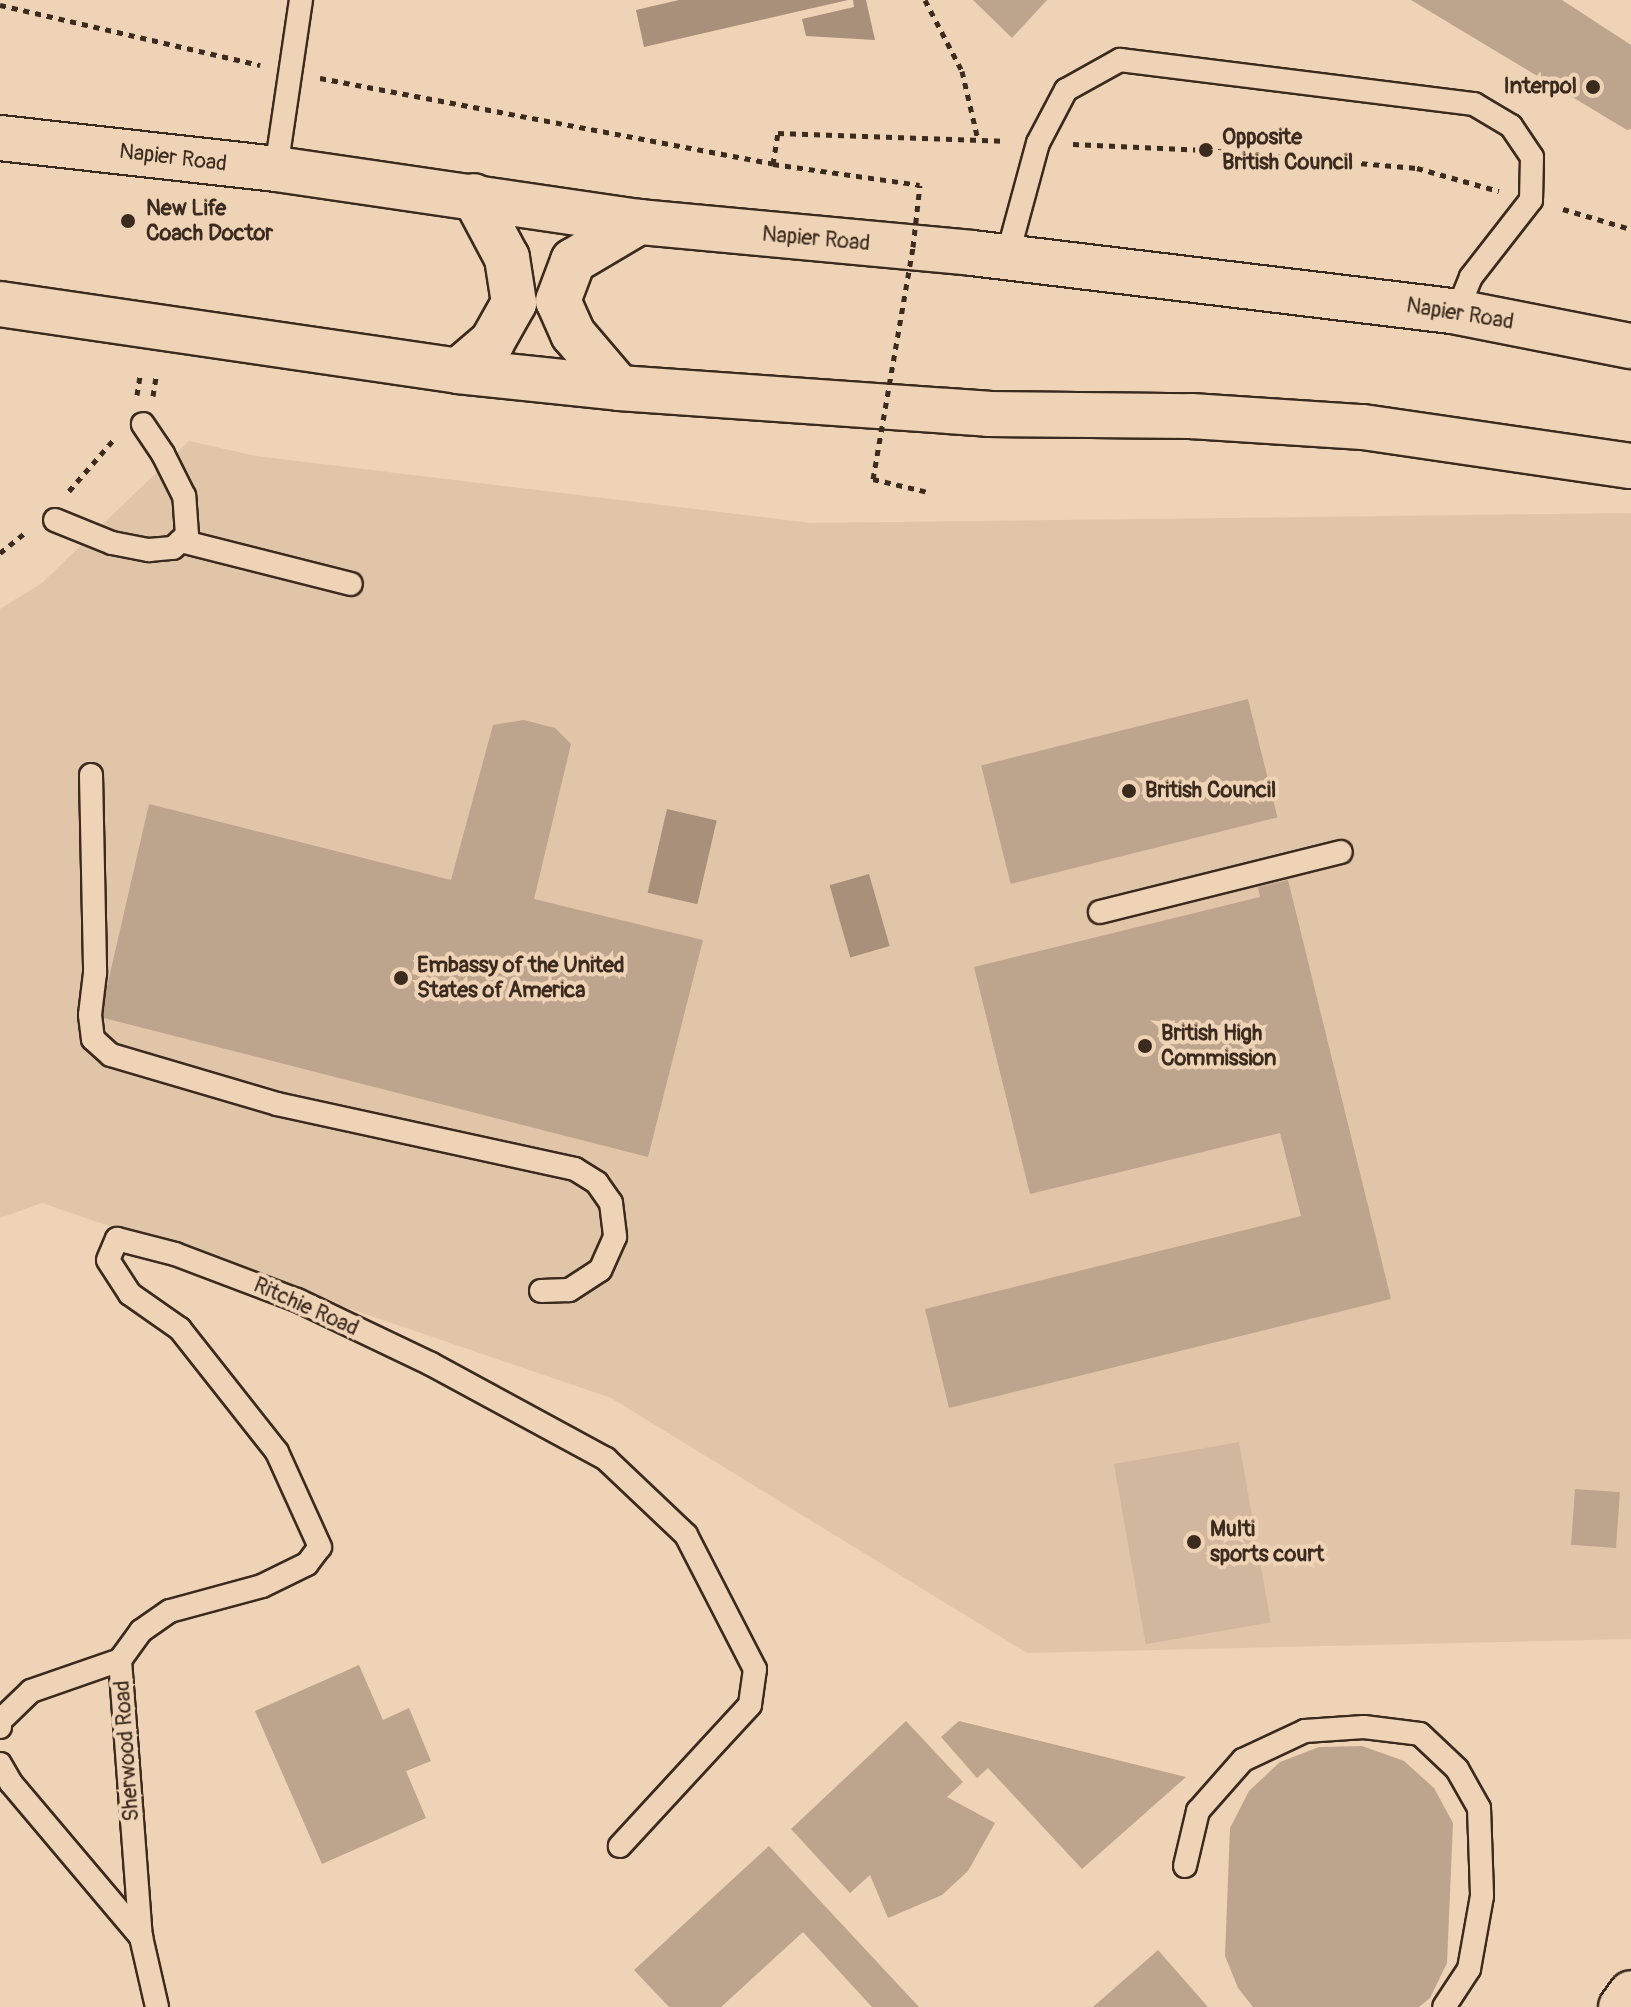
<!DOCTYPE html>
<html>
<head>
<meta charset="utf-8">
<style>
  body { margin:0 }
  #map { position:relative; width:1631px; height:2007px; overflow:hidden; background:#efd3b6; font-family:Pangolin,sans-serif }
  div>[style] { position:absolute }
  .built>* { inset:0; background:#e0c5a9 }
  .green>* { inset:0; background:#d1b79d; transform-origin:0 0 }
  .water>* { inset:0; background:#a8907a; transform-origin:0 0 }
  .building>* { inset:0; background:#bda48c; transform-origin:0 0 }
  .path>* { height:5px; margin-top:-2.5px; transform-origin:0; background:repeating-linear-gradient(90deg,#3b2a1e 0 6px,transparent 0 12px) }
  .roads { filter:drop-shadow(2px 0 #3b2a1e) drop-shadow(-2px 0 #3b2a1e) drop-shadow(0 2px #3b2a1e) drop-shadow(0 -2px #3b2a1e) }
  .lane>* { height:22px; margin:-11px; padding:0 11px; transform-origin:11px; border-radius:11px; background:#efd3b6 }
  .primary>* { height:44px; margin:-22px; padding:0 22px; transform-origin:22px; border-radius:22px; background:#efd3b6 }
  .path-bridge>* { height:5px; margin-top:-2.5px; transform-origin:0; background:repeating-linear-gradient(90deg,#3b2a1e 0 6px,transparent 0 12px) }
  .dots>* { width:22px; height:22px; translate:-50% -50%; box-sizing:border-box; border:4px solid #efd3b6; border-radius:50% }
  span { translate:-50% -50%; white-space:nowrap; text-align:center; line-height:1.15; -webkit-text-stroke:8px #efd3b6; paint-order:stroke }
  .poi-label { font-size:22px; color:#3b2a1e; font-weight:700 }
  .right { translate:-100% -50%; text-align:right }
  .left { translate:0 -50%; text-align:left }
  .street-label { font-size:22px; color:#3b2a1e }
</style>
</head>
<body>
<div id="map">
  <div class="built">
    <i style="clip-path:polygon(189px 441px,256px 456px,811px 523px,1631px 513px,1631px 1639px,1027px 1653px,611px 1398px,42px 1203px,0 1218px,0 609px,42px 583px)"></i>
  </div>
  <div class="green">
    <i style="left:1239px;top:1442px;width:183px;height:127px;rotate:80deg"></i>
  </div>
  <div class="water">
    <i style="clip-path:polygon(679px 0,848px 0,644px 47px,636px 10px)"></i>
    <i style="clip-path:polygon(853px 0,866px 0,875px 40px,806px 36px,802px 19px,854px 7px)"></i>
    <i style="left:667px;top:809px;width:51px;height:86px;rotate:13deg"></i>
    <i style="left:869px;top:874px;width:75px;height:41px;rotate:74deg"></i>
  </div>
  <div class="building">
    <i style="clip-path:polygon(973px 0,1047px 0,1012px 38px)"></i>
    <i style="clip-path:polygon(1411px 0,1562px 0,1631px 45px,1631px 129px,1627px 130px)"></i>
    <i style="left:1248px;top:699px;width:122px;height:275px;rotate:76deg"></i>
    <i style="clip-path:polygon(524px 720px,555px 728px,571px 744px,534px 899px,703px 940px,648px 1157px,100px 1017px,149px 804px,451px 880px,493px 725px)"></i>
    <i style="clip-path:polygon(1288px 880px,1391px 1299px,949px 1408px,925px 1309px,1301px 1216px,1280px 1133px,1030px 1194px,974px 967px,1260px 897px,1258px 887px)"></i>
    <i style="left:1575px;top:1489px;width:45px;height:56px;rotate:4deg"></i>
    <i style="clip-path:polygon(359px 1665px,383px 1720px,409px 1708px,431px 1761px,406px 1771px,426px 1818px,322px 1864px,255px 1711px)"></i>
    <i style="clip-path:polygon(906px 1721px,963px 1782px,947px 1797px,995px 1823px,968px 1871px,942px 1895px,888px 1918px,870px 1875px,850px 1893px,791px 1829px)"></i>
    <i style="clip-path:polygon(959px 1721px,1186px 1777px,1082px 1869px,988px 1768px,977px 1778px,941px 1737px)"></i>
    <i style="clip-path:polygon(1362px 1746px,1404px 1761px,1434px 1788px,1453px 1823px,1447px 1963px,1430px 1998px,1419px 2007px,1253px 2007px,1238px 1988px,1225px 1956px,1230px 1828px,1249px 1791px,1280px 1762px,1319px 1747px)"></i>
    <i style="clip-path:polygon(769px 1846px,919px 2007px,872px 2007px,803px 1932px,721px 2007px,669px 2007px,634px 1970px)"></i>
    <i style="clip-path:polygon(1158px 1950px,1208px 2007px,1093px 2007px)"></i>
  </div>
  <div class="path">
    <i style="left:925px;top:0;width:80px;rotate:62.5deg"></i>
    <i style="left:962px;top:71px;width:71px;rotate:76.9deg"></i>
    <i style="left:0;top:5px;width:267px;rotate:13deg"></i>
    <i style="left:320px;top:78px;width:461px;rotate:10.7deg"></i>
    <i style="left:773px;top:164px;width:31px;rotate:-81deg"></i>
    <i style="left:778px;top:133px;width:225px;rotate:2deg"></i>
    <i style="left:1073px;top:144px;width:133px;rotate:2.6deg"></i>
    <i style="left:1206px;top:150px;width:212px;rotate:4.9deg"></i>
    <i style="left:1417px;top:168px;width:85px;rotate:15.7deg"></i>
    <i style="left:773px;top:164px;width:148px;rotate:8.1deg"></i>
    <i style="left:1563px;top:209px;width:71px;rotate:16.4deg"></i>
    <i style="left:137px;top:395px;width:19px;rotate:-81deg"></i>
    <i style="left:153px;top:396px;width:19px;rotate:-81deg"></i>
    <i style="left:873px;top:479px;width:57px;rotate:13.3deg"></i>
    <i style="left:69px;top:491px;width:70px;rotate:-49deg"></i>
    <i style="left:0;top:553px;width:32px;rotate:-39deg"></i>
  </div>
  <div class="roads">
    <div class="lane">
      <i style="left:276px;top:169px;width:171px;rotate:-81.6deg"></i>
      <i style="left:1007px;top:257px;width:118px;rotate:-74.8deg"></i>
      <i style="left:1038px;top:143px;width:60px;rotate:-62.2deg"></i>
      <i style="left:1066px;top:90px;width:62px;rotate:-29.1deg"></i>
      <i style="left:1120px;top:60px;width:357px;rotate:7.1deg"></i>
      <i style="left:1474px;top:104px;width:43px;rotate:30.7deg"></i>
      <i style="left:1511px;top:126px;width:37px;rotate:56deg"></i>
      <i style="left:1532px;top:157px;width:43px;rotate:91.3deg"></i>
      <i style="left:1531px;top:200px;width:98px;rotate:127.9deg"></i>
      <i style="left:1471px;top:277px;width:38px;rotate:112deg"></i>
      <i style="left:55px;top:520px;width:61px;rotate:22deg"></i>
      <i style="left:112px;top:543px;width:38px;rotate:11deg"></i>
      <i style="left:149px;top:550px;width:24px;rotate:-5deg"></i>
      <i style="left:173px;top:548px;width:19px;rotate:-43deg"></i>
      <i style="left:187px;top:535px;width:39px;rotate:-94deg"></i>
      <i style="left:184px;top:496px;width:47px;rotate:-116.6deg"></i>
      <i style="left:163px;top:454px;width:36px;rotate:-124deg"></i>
      <i style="left:181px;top:541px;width:175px;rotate:14.2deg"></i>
      <i style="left:91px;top:775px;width:198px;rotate:88.8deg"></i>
      <i style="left:95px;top:973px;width:42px;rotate:96.8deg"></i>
      <i style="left:90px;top:1015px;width:24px;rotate:83deg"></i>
      <i style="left:93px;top:1039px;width:24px;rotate:42deg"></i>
      <i style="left:111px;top:1055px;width:173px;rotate:16.4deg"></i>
      <i style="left:277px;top:1104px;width:305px;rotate:12.3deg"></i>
      <i style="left:575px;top:1169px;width:26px;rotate:32deg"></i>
      <i style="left:597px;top:1183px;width:24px;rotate:55deg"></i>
      <i style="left:611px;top:1203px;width:34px;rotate:83deg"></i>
      <i style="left:615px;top:1237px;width:36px;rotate:114deg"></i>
      <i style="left:600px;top:1270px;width:37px;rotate:147deg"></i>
      <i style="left:569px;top:1290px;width:28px;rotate:178deg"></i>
      <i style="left:1100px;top:912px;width:248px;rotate:-14deg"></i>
      <i style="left:120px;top:1660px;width:36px;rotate:-54deg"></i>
      <i style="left:141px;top:1631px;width:35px;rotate:-35deg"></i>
      <i style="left:170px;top:1611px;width:95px;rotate:-15.2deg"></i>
      <i style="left:262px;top:1586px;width:50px;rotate:-26.1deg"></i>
      <i style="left:307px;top:1564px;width:21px;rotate:-53deg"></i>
      <i style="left:320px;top:1547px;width:104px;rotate:-114.4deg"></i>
      <i style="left:277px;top:1452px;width:157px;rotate:-128.3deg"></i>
      <i style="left:180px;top:1329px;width:61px;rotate:-145deg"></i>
      <i style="left:130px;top:1294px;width:40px;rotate:-122.9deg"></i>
      <i style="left:108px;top:1260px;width:23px;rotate:-67deg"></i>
      <i style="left:117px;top:1239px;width:60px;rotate:14.5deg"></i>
      <i style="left:175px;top:1254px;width:130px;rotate:20.7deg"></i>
      <i style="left:297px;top:1300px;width:148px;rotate:25.5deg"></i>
      <i style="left:431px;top:1364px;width:199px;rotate:28.5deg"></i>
      <i style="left:606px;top:1459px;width:110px;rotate:43.5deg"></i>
      <i style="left:686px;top:1535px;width:151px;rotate:62.8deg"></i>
      <i style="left:755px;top:1669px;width:36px;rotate:98deg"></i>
      <i style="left:750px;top:1705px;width:192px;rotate:132.7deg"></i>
      <i style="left:120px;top:1660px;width:278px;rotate:85.7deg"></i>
      <i style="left:141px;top:1937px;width:72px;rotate:77.1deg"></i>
      <i style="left:0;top:1727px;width:6px;rotate:-90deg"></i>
      <i style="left:0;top:1721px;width:43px;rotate:-44.1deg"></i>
      <i style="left:31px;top:1691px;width:94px;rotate:-19.2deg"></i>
      <i style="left:0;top:1764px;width:22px;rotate:60deg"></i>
      <i style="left:11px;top:1783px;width:202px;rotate:49.8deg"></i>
      <i style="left:1185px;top:1866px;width:57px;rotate:-76.7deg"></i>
      <i style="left:1198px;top:1811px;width:68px;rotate:-48.6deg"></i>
      <i style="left:1243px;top:1760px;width:68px;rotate:-25.1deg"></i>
      <i style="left:1305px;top:1731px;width:59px;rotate:-3.9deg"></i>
      <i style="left:1364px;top:1727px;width:56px;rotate:7.1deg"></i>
      <i style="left:1420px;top:1734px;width:51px;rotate:43.4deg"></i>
      <i style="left:1457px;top:1769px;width:45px;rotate:60.6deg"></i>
      <i style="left:1479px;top:1808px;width:88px;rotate:88deg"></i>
      <i style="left:1482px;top:1896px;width:74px;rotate:100.1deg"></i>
      <i style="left:1469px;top:1969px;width:45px;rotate:123.3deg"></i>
    </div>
    <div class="primary">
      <i style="left:0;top:138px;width:278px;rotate:6.4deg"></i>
      <i style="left:276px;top:169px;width:367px;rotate:8.3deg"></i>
      <i style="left:639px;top:222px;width:334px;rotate:5.3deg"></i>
      <i style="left:972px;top:253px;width:489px;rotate:6.9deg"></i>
      <i style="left:1457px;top:312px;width:177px;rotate:11.1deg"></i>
      <i style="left:0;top:304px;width:463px;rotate:8.3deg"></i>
      <i style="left:458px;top:371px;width:162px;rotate:6deg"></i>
      <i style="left:619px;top:388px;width:370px;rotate:4deg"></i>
      <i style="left:988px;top:414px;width:203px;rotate:0.6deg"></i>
      <i style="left:1191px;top:416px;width:172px;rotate:3.7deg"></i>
      <i style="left:1363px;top:427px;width:271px;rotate:8.3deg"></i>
      <i style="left:458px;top:371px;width:45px;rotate:-40.5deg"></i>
      <i style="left:492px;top:342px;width:45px;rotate:-60.6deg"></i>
      <i style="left:514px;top:303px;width:46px;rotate:-98.8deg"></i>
      <i style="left:507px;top:258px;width:70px;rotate:-118deg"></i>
      <i style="left:619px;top:388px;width:71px;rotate:-130.4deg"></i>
      <i style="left:573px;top:334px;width:36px;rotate:-114deg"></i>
      <i style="left:558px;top:301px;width:43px;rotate:-69.4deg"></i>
      <i style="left:573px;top:261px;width:77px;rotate:-30.6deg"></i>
      <i style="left:1621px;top:2007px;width:17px;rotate:-54deg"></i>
    </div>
  </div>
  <div class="path-bridge">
    <i style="left:873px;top:479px;width:235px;rotate:-80.2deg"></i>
    <i style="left:913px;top:247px;width:62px;rotate:-83.6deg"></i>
  </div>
  <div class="dots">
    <i style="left:1593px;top:87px;background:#3b2a1e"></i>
    <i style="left:1206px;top:150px;background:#3b2a1e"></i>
    <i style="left:128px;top:221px;background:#3b2a1e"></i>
    <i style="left:1129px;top:791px;background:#3b2a1e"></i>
    <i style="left:401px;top:978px;background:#3b2a1e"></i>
    <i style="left:1145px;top:1046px;background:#3b2a1e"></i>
    <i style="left:1194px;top:1542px;background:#3b2a1e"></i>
  </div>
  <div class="poi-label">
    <span class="right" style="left:1577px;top:87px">Interpol</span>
    <span class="left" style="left:1222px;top:150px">Opposite<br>British Council</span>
    <span class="left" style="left:146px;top:221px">New Life<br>Coach Doctor</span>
    <span class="left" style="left:1145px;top:791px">British Council</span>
    <span class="left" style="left:417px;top:978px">Embassy of the United<br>States of America</span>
    <span class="left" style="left:1161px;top:1046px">British High<br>Commission</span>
    <span class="left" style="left:1210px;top:1542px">Multi<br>sports court</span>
  </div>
  <div class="street-label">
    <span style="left:173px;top:158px;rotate:7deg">Napier Road</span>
    <span style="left:816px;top:239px;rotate:5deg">Napier Road</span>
    <span style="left:1460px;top:314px;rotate:9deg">Napier Road</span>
    <span style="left:306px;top:1307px;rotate:24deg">Ritchie Road</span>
    <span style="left:127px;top:1751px;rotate:-94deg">Sherwood Road</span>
  </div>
</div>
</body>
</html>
